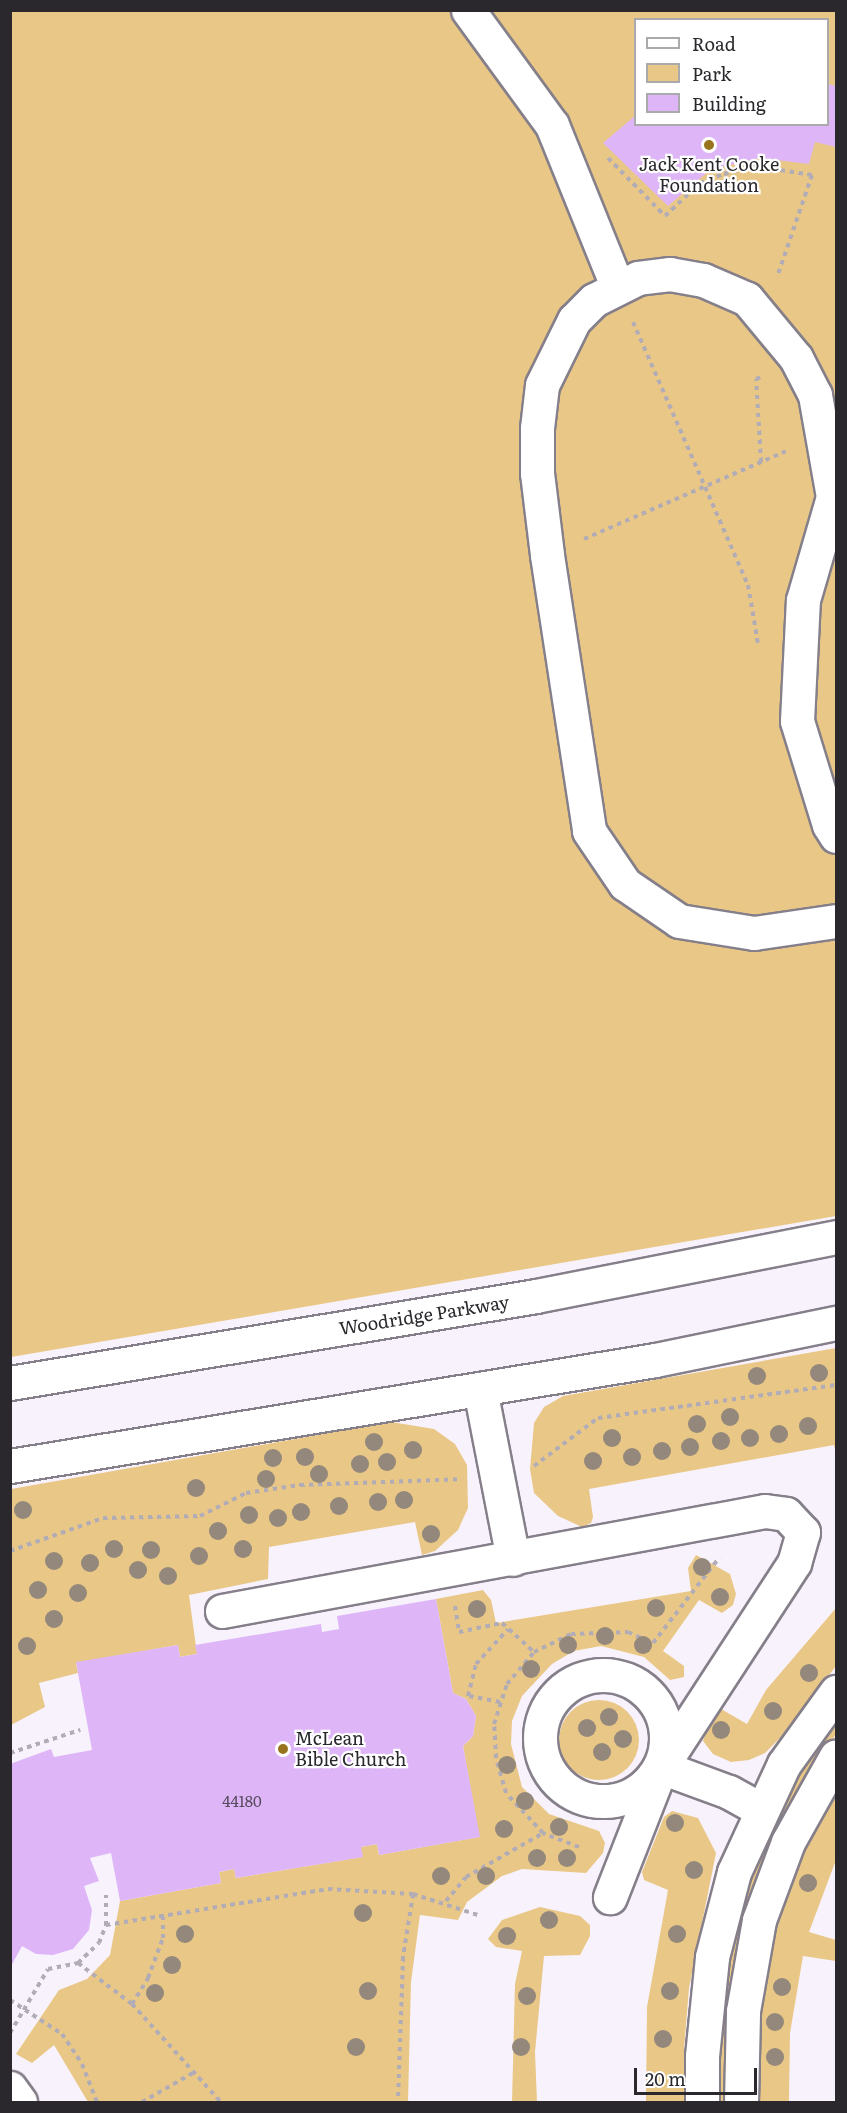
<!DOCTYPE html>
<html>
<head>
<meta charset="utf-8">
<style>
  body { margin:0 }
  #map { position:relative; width:847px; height:2113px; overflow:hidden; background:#f8f2fd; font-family:Literata,serif }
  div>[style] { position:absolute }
  .green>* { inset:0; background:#e9c786 }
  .round { border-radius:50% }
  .building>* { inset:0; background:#deb6f7 }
  .path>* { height:4px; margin-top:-2px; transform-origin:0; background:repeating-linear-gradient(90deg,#b1acb5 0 4.5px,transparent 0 9px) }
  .roads { filter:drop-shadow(2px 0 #857f8a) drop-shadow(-2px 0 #857f8a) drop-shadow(0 2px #857f8a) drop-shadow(0 -2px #857f8a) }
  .minor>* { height:33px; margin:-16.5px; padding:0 16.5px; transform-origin:16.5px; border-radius:16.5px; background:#fff }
  .minor>.ring { margin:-16.5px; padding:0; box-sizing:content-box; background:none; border:33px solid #fff; border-radius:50% }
  .trees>* { width:18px; height:18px; margin:-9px; border-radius:50%; background:#93887b }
  .dots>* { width:16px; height:16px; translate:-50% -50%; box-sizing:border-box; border:3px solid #fff; border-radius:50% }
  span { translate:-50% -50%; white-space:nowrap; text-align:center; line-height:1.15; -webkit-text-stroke:4.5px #fff; paint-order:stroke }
  .number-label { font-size:15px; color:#574c5f }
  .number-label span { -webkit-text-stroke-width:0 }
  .poi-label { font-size:18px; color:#2a282c }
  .left { translate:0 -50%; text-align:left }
  .street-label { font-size:18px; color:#2a282c }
  .frame { position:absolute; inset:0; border:12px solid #2a282c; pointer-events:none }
  .legend { position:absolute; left:634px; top:18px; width:195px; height:108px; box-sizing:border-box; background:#fff; border:2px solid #aaa9ab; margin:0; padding:8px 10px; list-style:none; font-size:18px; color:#2a282c }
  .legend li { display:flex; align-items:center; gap:12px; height:30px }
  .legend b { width:30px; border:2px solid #aaa9ab }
  .scale { position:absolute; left:634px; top:2068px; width:123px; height:27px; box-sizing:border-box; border:3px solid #2a282c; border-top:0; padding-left:8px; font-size:18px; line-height:21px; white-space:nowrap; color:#2a282c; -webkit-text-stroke:4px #fff; paint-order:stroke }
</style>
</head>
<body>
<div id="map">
  <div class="green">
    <i style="clip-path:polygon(evenodd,11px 11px,836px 11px,836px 1216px,11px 1357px,11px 11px,636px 20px,828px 20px,828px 124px,636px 124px,636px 20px)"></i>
    <i style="clip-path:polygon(836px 1348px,836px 1455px,834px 1445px,589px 1489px,593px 1517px,591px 1523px,582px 1527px,558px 1516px,534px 1493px,530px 1469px,534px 1423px,544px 1407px,563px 1396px)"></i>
    <i style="clip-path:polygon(391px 1422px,434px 1429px,455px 1444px,467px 1465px,468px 1508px,458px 1530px,435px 1551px,422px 1555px,415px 1522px,269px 1547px,268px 1579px,189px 1595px,197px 1654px,180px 1657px,178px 1645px,76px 1663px,78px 1673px,39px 1683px,45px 1707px,11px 1725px,11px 1489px)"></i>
    <i style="clip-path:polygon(696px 1555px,730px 1574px,736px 1594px,733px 1605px,722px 1613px,699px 1600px,663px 1651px,684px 1666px,684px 1677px,670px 1680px,644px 1657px,601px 1646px,574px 1651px,552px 1664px,522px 1696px,512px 1721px,511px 1744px,522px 1787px,549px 1814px,599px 1831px,605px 1843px,603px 1853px,586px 1873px,522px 1869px,502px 1876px,467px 1902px,458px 1920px,420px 1915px,411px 1982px,408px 2102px,88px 2102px,54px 2045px,32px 2063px,16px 2054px,59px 1990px,87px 1979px,110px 1955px,120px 1901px,221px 1883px,219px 1872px,234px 1869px,236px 1878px,362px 1857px,361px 1847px,377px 1844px,379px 1855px,479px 1837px,463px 1746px,473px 1736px,476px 1716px,466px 1699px,453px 1693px,436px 1599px,483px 1590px,491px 1600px,496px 1623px,691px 1591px,688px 1568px)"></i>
    <i style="clip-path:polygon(836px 1608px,836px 1666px,783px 1735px,765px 1753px,749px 1760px,731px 1762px,713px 1754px,703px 1741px,713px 1711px,721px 1709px,747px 1724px,766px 1690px)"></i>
    <i class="round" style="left:559px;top:1700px;width:80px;height:80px"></i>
    <i style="clip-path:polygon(836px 1709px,836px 1734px,810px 1774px,730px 2102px,712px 2102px,714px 2007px,763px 1829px)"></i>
    <i style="clip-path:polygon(836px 1773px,836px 1860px,809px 1932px,836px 1940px,836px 1961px,803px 1956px,790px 2033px,789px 2102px,750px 2102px,771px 1913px)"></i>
    <i style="clip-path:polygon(672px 1811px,698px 1818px,716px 1853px,689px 1988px,684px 2049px,686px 2102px,646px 2102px,647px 2007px,668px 1890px,644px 1880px,642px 1872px,664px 1817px)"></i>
    <i style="clip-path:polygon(540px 1907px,580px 1916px,590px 1925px,590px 1936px,580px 1955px,544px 1956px,535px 2052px,537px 2102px,512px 2102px,515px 1984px,522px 1951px,496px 1947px,488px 1939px,502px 1920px)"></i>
  </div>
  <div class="building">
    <i style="clip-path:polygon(828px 84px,836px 86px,836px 147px,815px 142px,809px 164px,760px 158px,710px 170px,668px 206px,603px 143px,636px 115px,636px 124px,828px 124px)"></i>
    <i style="clip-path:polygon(436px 1599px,453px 1693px,466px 1699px,476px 1716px,473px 1736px,463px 1746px,480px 1837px,379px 1855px,377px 1844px,361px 1847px,363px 1857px,236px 1878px,234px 1869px,219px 1872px,221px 1883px,120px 1901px,111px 1853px,90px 1858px,99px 1881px,84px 1886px,92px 1910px,89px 1930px,73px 1949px,53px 1955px,36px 1954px,22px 1946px,10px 1968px,10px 1764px,51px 1749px,54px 1757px,92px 1750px,76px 1662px,178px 1645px,180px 1657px,197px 1654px,195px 1645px,321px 1624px,322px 1632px,339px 1629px,337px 1616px)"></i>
  </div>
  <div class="path">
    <i style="left:608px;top:158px;width:81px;rotate:45.5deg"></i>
    <i style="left:665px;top:216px;width:48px;rotate:-43.3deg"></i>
    <i style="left:700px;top:183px;width:26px;rotate:-21deg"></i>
    <i style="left:724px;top:174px;width:31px;rotate:-15deg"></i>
    <i style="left:754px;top:166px;width:59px;rotate:8.8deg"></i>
    <i style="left:812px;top:175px;width:108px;rotate:108.9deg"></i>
    <i style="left:633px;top:322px;width:287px;rotate:66.4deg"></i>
    <i style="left:748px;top:585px;width:60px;rotate:80.4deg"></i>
    <i style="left:761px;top:462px;width:83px;rotate:-93.4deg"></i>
    <i style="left:756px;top:379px;width:8px;rotate:-23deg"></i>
    <i style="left:584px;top:539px;width:220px;rotate:-23.5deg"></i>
    <i style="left:534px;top:1466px;width:80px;rotate:-36.9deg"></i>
    <i style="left:598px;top:1418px;width:240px;rotate:-7.9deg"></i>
    <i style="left:10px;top:1551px;width:99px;rotate:-19.5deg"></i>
    <i style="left:103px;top:1518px;width:97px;rotate:-1.2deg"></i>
    <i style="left:200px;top:1516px;width:51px;rotate:-26.6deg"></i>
    <i style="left:246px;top:1493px;width:55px;rotate:-8.4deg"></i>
    <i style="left:300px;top:1485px;width:160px;rotate:-2.1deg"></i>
    <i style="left:455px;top:1606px;width:26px;rotate:81deg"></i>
    <i style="left:459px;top:1632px;width:44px;rotate:-11.8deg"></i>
    <i style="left:502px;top:1623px;width:43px;rotate:42.2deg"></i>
    <i style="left:500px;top:1702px;width:33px;rotate:-169deg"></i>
    <i style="left:468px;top:1696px;width:33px;rotate:-76deg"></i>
    <i style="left:476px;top:1664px;width:47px;rotate:-47.6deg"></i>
    <i style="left:10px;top:1753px;width:74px;rotate:-18.2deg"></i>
    <i style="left:579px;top:1847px;width:39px;rotate:-159deg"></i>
    <i style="left:543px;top:1833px;width:54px;rotate:-132.8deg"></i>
    <i style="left:506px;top:1793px;width:36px;rotate:-106deg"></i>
    <i style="left:496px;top:1758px;width:34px;rotate:-93deg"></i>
    <i style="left:494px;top:1724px;width:42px;rotate:-72deg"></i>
    <i style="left:507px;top:1684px;width:42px;rotate:-49.8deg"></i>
    <i style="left:534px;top:1652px;width:41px;rotate:-25.9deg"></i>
    <i style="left:571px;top:1634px;width:57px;rotate:-2deg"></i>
    <i style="left:628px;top:1632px;width:27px;rotate:24deg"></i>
    <i style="left:653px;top:1643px;width:108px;rotate:-52.2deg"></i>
    <i style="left:413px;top:1894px;width:71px;rotate:17.9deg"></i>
    <i style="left:446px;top:1901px;width:31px;rotate:-50deg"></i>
    <i style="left:466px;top:1877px;width:89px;rotate:-29.7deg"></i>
    <i style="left:106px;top:1925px;width:225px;rotate:-9.2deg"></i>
    <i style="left:328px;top:1889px;width:85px;rotate:3.4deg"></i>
    <i style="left:413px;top:1894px;width:64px;rotate:99deg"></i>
    <i style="left:403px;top:1957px;width:145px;rotate:92deg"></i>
    <i style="left:78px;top:1963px;width:68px;rotate:37.2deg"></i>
    <i style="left:132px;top:2004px;width:132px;rotate:47.8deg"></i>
    <i style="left:10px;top:2000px;width:62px;rotate:33.2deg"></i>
    <i style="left:62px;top:2034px;width:36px;rotate:56deg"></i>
    <i style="left:82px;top:2064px;width:41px;rotate:68.5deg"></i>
    <i style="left:132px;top:2004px;width:31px;rotate:-58deg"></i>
    <i style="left:148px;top:1978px;width:43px;rotate:-69.4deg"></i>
    <i style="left:163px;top:1938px;width:21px;rotate:-90deg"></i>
    <i style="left:10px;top:2033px;width:74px;rotate:-59.3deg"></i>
    <i style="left:48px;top:1969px;width:31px;rotate:-11deg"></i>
    <i style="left:78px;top:1963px;width:29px;rotate:-44deg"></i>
    <i style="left:99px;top:1943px;width:19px;rotate:-69deg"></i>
    <i style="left:106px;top:1925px;width:30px;rotate:-90deg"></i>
    <i style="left:142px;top:2102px;width:59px;rotate:-29.6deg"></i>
  </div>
  <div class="roads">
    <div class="minor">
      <i style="left:468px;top:10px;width:142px;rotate:53.9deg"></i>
      <i style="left:552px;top:125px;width:174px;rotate:68deg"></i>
      <i style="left:836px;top:836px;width:13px;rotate:-122deg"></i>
      <i style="left:829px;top:825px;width:109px;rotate:-107.1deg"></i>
      <i style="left:797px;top:721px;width:121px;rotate:-87.2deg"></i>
      <i style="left:803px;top:600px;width:107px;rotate:-73.8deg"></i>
      <i style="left:833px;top:497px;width:104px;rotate:-100deg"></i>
      <i style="left:815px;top:395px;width:42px;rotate:-117.2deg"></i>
      <i style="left:796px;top:358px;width:77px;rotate:-129.7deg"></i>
      <i style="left:747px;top:299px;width:48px;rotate:-156.6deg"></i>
      <i style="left:703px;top:280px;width:34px;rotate:-170deg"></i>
      <i style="left:670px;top:274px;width:32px;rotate:173deg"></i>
      <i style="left:638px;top:278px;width:49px;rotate:153.4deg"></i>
      <i style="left:594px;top:300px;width:28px;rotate:135deg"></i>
      <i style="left:574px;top:320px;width:72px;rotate:116.2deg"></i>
      <i style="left:542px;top:385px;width:43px;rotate:96.6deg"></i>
      <i style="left:537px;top:428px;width:45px;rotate:90deg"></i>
      <i style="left:537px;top:473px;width:83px;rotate:83deg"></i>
      <i style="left:547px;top:555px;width:279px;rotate:81.3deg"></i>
      <i style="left:589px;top:831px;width:64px;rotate:55.8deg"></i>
      <i style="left:625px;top:884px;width:65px;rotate:34.4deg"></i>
      <i style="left:679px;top:921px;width:76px;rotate:9.1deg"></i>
      <i style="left:754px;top:933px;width:83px;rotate:-8.3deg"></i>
      <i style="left:10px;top:1383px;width:533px;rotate:-9.39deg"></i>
      <i style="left:536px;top:1296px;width:306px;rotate:-11.1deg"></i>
      <i style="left:480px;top:1389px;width:173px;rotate:79deg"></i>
      <i style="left:10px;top:1466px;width:654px;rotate:-9.33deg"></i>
      <i style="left:655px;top:1360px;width:185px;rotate:-11.6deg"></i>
      <i style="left:222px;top:1611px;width:552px;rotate:-10.43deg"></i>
      <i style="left:765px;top:1511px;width:21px;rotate:8deg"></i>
      <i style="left:786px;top:1514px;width:25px;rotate:47deg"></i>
      <i style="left:803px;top:1532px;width:32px;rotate:106deg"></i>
      <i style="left:794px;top:1563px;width:244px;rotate:123.1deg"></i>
      <i style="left:661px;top:1767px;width:140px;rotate:111.4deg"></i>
      <i class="ring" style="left:540px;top:1675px;width:93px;height:93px"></i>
      <i style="left:661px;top:1767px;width:72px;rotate:20.2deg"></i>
      <i style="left:729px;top:1792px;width:35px;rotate:29deg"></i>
      <i style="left:10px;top:2088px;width:17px;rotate:54deg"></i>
      <i style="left:702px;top:2102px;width:46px;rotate:-90deg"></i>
      <i style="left:702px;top:2056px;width:100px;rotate:-84.2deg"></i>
      <i style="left:712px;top:1957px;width:88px;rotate:-75.5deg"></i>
      <i style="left:734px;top:1872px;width:119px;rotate:-65.2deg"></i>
      <i style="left:784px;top:1764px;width:89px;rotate:-54.2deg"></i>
      <i style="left:741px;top:2102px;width:91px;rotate:-88.7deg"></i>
      <i style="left:743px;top:2011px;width:92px;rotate:-80deg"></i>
      <i style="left:759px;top:1920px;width:83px;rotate:-69.6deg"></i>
      <i style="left:788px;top:1842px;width:98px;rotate:-60.8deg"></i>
    </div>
  </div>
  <div class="trees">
    <i style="left:819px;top:1373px"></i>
    <i style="left:757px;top:1376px"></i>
    <i style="left:730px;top:1417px"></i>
    <i style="left:697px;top:1424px"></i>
    <i style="left:808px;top:1426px"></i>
    <i style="left:779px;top:1434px"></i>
    <i style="left:612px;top:1438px"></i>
    <i style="left:750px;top:1438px"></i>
    <i style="left:721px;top:1441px"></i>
    <i style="left:374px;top:1442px"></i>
    <i style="left:690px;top:1447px"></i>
    <i style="left:413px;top:1450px"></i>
    <i style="left:662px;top:1451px"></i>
    <i style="left:305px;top:1457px"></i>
    <i style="left:632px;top:1457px"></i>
    <i style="left:273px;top:1458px"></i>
    <i style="left:593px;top:1461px"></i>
    <i style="left:387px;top:1462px"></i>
    <i style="left:360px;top:1464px"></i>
    <i style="left:319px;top:1474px"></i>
    <i style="left:266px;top:1479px"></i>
    <i style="left:196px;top:1488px"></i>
    <i style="left:404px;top:1500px"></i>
    <i style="left:378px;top:1502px"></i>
    <i style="left:339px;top:1506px"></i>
    <i style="left:23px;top:1510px"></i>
    <i style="left:301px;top:1512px"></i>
    <i style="left:249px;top:1515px"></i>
    <i style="left:278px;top:1518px"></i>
    <i style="left:218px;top:1531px"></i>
    <i style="left:431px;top:1534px"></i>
    <i style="left:114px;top:1549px"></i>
    <i style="left:243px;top:1549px"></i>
    <i style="left:151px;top:1550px"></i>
    <i style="left:199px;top:1556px"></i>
    <i style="left:54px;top:1561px"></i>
    <i style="left:90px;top:1563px"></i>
    <i style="left:702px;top:1567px"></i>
    <i style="left:138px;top:1570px"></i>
    <i style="left:168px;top:1576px"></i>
    <i style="left:38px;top:1590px"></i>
    <i style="left:78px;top:1593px"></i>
    <i style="left:720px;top:1597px"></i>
    <i style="left:656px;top:1608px"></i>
    <i style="left:477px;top:1609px"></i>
    <i style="left:54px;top:1619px"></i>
    <i style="left:605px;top:1636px"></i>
    <i style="left:568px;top:1645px"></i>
    <i style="left:643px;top:1645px"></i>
    <i style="left:27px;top:1646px"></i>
    <i style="left:531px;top:1669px"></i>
    <i style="left:809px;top:1673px"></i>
    <i style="left:773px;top:1711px"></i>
    <i style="left:609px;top:1717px"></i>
    <i style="left:587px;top:1728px"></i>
    <i style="left:721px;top:1730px"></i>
    <i style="left:623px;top:1739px"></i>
    <i style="left:602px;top:1752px"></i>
    <i style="left:507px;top:1765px"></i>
    <i style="left:525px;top:1801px"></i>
    <i style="left:675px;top:1823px"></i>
    <i style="left:559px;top:1827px"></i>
    <i style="left:504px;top:1829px"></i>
    <i style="left:537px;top:1858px"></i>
    <i style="left:567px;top:1858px"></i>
    <i style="left:694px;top:1870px"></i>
    <i style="left:441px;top:1876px"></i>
    <i style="left:486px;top:1876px"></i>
    <i style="left:808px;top:1883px"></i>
    <i style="left:363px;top:1913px"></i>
    <i style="left:549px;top:1920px"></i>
    <i style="left:185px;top:1934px"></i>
    <i style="left:677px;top:1934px"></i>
    <i style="left:507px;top:1936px"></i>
    <i style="left:172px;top:1965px"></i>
    <i style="left:782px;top:1987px"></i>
    <i style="left:368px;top:1991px"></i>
    <i style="left:670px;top:1991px"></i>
    <i style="left:155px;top:1993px"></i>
    <i style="left:527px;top:1996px"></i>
    <i style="left:775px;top:2022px"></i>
    <i style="left:663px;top:2039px"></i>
    <i style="left:356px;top:2047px"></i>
    <i style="left:521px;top:2047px"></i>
    <i style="left:775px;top:2057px"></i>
  </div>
  <div class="dots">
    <i style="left:709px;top:145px;background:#98731e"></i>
    <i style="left:283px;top:1749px;background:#98731e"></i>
  </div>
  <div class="number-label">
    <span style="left:242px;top:1801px">44180</span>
  </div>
  <div class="poi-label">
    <span style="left:709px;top:175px">Jack Kent Cooke<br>Foundation</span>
    <span class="left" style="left:295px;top:1749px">McLean<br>Bible Church</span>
  </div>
  <div class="street-label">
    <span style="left:424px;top:1315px;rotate:-9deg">Woodridge Parkway</span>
  </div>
  <div class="frame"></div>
  <ul class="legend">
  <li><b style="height:8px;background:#fff"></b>Road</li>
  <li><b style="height:16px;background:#e9c786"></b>Park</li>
  <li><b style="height:16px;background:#deb6f7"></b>Building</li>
  </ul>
  <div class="scale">20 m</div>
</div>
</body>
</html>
